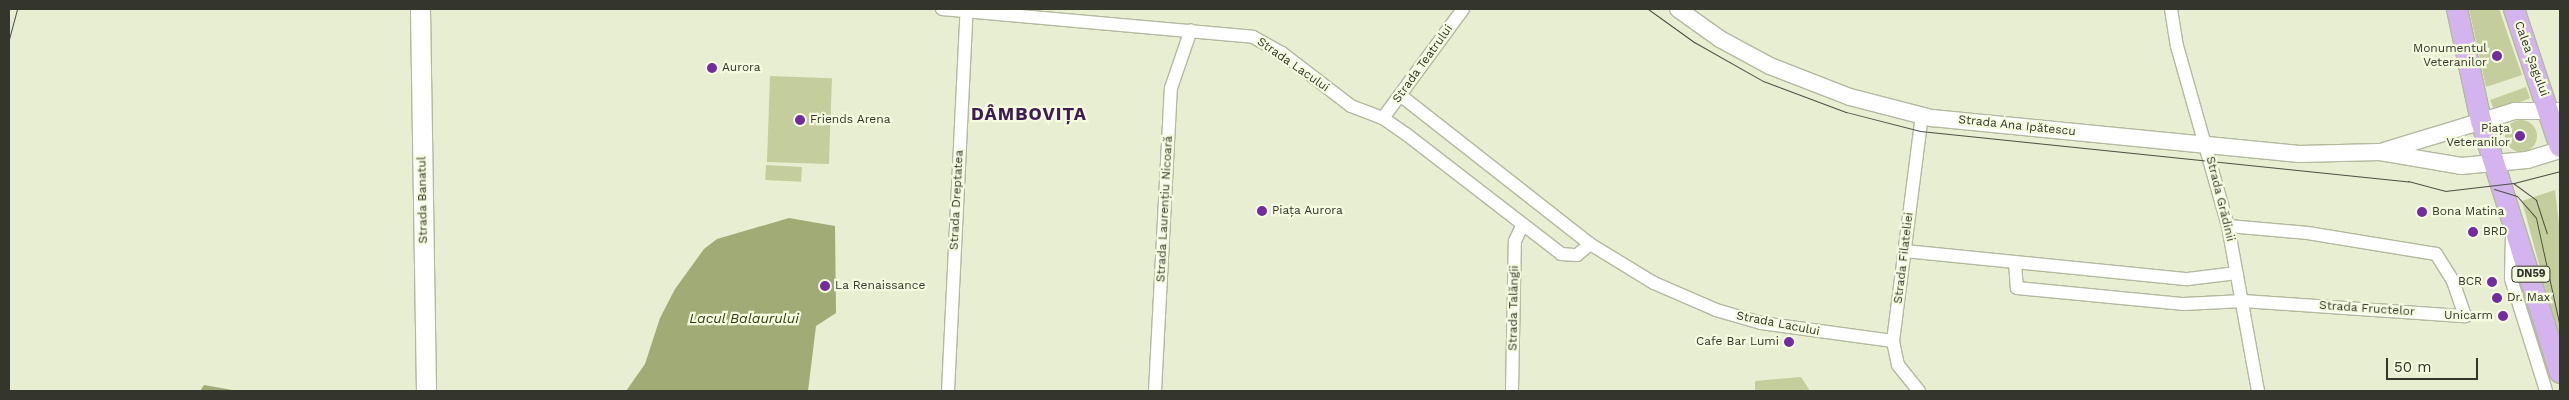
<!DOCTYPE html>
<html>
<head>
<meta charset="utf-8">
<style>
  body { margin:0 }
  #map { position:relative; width:2569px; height:400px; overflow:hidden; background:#e7eed2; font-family:"Work Sans",sans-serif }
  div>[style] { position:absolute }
  .green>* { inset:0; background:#c4ce9c; transform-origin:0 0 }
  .round { border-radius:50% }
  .water>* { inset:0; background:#a1ab76 }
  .roads { filter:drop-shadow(1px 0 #b3b99f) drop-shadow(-1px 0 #b3b99f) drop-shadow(0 1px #b3b99f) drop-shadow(0 -1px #b3b99f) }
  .minor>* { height:12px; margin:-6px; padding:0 6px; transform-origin:6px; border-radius:6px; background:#fff }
  .tertiary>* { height:16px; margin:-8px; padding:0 8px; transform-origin:8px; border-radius:8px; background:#fff }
  .secondary>* { height:19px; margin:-9.5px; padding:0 9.5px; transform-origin:9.5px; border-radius:9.5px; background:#fff }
  .primary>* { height:20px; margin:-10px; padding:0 10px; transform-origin:10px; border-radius:10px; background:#d4b4ef }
  .tram>* { height:1px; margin:-0.5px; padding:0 0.5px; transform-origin:0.5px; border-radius:0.5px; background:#4d5043 }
  .dots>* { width:14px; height:14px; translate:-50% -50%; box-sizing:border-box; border:2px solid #f5fbdf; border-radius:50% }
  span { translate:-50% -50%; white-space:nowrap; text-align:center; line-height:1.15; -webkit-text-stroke:4.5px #f5fbdf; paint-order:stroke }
  .shield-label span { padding:1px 4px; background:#f5fbdf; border:1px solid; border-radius:4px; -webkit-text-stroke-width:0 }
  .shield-label { font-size:11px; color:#34362c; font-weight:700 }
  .poi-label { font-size:12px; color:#34362c }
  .right { translate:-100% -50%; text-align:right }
  .left { translate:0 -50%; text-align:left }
  .street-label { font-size:12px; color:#34362c }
  .water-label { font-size:14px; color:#353c13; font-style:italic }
  .district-label { font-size:18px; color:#3d1c54; font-weight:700; letter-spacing:1px }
  .frame { position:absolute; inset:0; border:10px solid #34362c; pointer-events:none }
  .scale { position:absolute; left:2386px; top:358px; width:92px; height:22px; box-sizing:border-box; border:2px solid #34362c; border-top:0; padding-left:6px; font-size:15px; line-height:18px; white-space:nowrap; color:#34362c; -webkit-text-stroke:4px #f5fbdf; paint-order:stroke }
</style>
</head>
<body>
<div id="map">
  <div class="green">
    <i style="clip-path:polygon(2469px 9px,2499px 9px,2522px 75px,2486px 87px)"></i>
    <i style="left:770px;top:76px;width:62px;height:86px;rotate:2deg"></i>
    <i style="left:2526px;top:87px;width:12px;height:38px;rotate:70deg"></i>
    <i class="round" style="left:2505px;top:120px;width:32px;height:32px"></i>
    <i style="left:766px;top:165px;width:36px;height:15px;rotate:3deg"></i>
    <i style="clip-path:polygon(2555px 190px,2560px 233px,2560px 342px,2522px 201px)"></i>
    <i style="clip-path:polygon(1801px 377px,1810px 391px,1755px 391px,1755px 381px)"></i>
  </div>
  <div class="water">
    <i style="clip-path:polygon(789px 218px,835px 226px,836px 313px,816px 326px,808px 391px,626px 391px,645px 364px,660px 318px,675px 289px,704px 249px,717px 239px)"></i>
    <i style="clip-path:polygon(204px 385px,238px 391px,200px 391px)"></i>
  </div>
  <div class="roads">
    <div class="minor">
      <i style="left:942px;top:9px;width:312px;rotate:5.1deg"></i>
      <i style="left:1253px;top:37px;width:33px;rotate:29deg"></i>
      <i style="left:1282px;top:53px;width:87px;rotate:37.5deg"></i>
      <i style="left:1351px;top:106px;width:34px;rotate:21deg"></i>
      <i style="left:1383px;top:118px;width:28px;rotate:35deg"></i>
      <i style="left:1406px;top:134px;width:196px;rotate:37.7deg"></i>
      <i style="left:1561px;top:254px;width:16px;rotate:4deg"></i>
      <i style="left:1577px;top:255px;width:17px;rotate:-40deg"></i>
      <i style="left:2171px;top:9px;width:37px;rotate:81deg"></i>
      <i style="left:2177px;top:46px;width:187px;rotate:74.2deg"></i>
      <i style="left:2228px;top:226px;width:168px;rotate:79.7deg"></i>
      <i style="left:1400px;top:95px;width:241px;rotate:38.1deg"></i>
      <i style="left:1590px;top:244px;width:75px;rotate:31.4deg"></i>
      <i style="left:1654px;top:283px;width:68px;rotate:23.5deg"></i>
      <i style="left:1716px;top:310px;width:47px;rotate:16.1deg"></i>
      <i style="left:1761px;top:323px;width:133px;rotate:7.8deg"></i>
      <i style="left:1383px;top:118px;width:135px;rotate:-53.7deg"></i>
      <i style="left:2512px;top:234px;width:45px;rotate:91.3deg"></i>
      <i style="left:2511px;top:279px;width:117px;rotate:72.6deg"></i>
      <i style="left:1905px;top:251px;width:284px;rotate:5.7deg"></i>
      <i style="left:2188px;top:279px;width:49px;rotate:-7deg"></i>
      <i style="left:2015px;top:262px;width:26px;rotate:86deg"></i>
      <i style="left:2017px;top:288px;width:168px;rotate:5.5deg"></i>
      <i style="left:2184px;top:304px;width:59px;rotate:-2.9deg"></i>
      <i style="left:2243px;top:301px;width:223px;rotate:3.9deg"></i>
      <i style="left:2465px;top:316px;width:37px;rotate:-109deg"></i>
      <i style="left:2453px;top:281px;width:32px;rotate:-122deg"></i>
      <i style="left:2436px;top:254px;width:130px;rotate:-170.7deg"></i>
      <i style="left:2308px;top:233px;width:80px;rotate:-175deg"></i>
      <i style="left:948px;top:391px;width:382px;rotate:-87.2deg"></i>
      <i style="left:1155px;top:391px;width:303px;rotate:-87deg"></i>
      <i style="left:1171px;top:88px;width:61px;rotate:-71deg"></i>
      <i style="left:1512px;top:391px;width:150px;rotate:-88.9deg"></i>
      <i style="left:1515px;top:241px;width:17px;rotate:-65deg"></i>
      <i style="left:1919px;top:391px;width:33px;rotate:-129deg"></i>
      <i style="left:1898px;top:365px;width:25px;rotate:-102deg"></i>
      <i style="left:1893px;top:341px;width:227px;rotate:-82.7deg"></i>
    </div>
    <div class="tertiary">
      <i style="left:1678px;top:9px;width:52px;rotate:35.5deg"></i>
      <i style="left:1720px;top:39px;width:57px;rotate:28.4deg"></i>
      <i style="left:1770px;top:66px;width:86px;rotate:21.2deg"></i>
      <i style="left:1850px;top:97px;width:85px;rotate:14.4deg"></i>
      <i style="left:1932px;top:118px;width:369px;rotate:5.6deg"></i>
      <i style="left:2299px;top:154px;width:81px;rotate:-1.4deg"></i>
      <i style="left:2380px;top:152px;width:82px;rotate:9.8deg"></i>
      <i style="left:2461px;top:166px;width:66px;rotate:-5.2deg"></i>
      <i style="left:2527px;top:160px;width:34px;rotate:-17deg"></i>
      <i style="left:2384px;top:151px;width:137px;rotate:-17deg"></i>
      <i style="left:2515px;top:111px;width:45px"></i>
    </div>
    <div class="secondary">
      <i style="left:420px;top:9px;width:382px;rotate:89.1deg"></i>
    </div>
    <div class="primary">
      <i style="left:2457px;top:9px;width:115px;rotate:77.9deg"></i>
      <i style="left:2481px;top:121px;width:264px;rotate:72.6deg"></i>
      <i style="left:2514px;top:9px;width:145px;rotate:71.6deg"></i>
    </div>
  </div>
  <div class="tram">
    <i style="left:1648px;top:9px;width:57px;rotate:35.7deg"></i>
    <i style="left:1694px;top:42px;width:79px;rotate:29.5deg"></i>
    <i style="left:1763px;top:81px;width:89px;rotate:20.5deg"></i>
    <i style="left:1846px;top:112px;width:76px;rotate:14.4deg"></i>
    <i style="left:1920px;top:131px;width:491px;rotate:5.9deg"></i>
    <i style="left:2408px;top:181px;width:38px;rotate:15deg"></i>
    <i style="left:2445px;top:191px;width:69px;rotate:-6.6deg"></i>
    <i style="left:2514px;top:183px;width:48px;rotate:-14.6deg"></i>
    <i style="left:9px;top:39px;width:31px;rotate:-75deg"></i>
    <i style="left:2513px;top:183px;width:29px;rotate:36deg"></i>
    <i style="left:2536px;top:200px;width:35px;rotate:72deg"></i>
    <i style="left:2494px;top:189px;width:24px;rotate:17deg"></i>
    <i style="left:2517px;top:196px;width:29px;rotate:49deg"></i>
    <i style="left:2536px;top:218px;width:112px;rotate:77.6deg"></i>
  </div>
  <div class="dots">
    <i style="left:2497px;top:56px;background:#722c9f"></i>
    <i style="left:712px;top:68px;background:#722c9f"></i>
    <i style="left:800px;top:120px;background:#722c9f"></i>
    <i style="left:2520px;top:136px;background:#722c9f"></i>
    <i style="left:1262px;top:211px;background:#722c9f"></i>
    <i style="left:2422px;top:212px;background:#722c9f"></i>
    <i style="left:2473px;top:232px;background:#722c9f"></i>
    <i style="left:2492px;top:282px;background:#722c9f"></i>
    <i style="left:825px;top:286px;background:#722c9f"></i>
    <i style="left:2497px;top:298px;background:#722c9f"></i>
    <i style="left:2503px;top:316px;background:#722c9f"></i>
    <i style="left:1789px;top:342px;background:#722c9f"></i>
  </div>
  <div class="shield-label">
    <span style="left:2531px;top:274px">DN59</span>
  </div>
  <div class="poi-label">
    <span class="right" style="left:2487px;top:56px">Monumentul<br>Veteranilor</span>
    <span class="left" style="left:722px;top:68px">Aurora</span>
    <span class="left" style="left:810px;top:120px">Friends Arena</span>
    <span class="right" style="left:2510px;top:136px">Piața<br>Veteranilor</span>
    <span class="left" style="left:1272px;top:211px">Piața Aurora</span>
    <span class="left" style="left:2432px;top:212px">Bona Matina</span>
    <span class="left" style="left:2483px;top:232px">BRD</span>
    <span class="right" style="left:2482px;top:282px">BCR</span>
    <span class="left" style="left:835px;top:286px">La Renaissance</span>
    <span class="left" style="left:2507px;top:298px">Dr. Max</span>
    <span class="right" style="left:2493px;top:316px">Unicarm</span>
    <span class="right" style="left:1779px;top:342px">Cafe Bar Lumi</span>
  </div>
  <div class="street-label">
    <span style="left:2531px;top:59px;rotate:70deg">Calea Șagului</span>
    <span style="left:1423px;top:64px;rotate:-54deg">Strada Teatrului</span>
    <span style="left:1293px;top:65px;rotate:35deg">Strada Lacului</span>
    <span style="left:2017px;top:126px;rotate:6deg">Strada Ana Ipătescu</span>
    <span style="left:2220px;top:199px;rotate:76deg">Strada Grădinii</span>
    <span style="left:423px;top:200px;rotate:-91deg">Strada Banatul</span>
    <span style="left:957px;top:200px;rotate:-87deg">Strada Dreptatea</span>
    <span style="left:1165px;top:209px;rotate:-87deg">Strada Laurențiu Nicoară</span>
    <span style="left:1904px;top:258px;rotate:-83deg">Strada Filateliei</span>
    <span style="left:1514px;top:308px;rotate:-89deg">Strada Talăngii</span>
    <span style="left:2367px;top:309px;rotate:4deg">Strada Fructelor</span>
    <span style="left:1778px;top:324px;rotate:11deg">Strada Lacului</span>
  </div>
  <div class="water-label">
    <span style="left:744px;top:318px">Lacul Balaurului</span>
  </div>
  <div class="district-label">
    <span style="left:1029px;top:114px">DÂMBOVIȚA</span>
  </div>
  <div class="frame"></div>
  <div class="scale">50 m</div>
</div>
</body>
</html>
